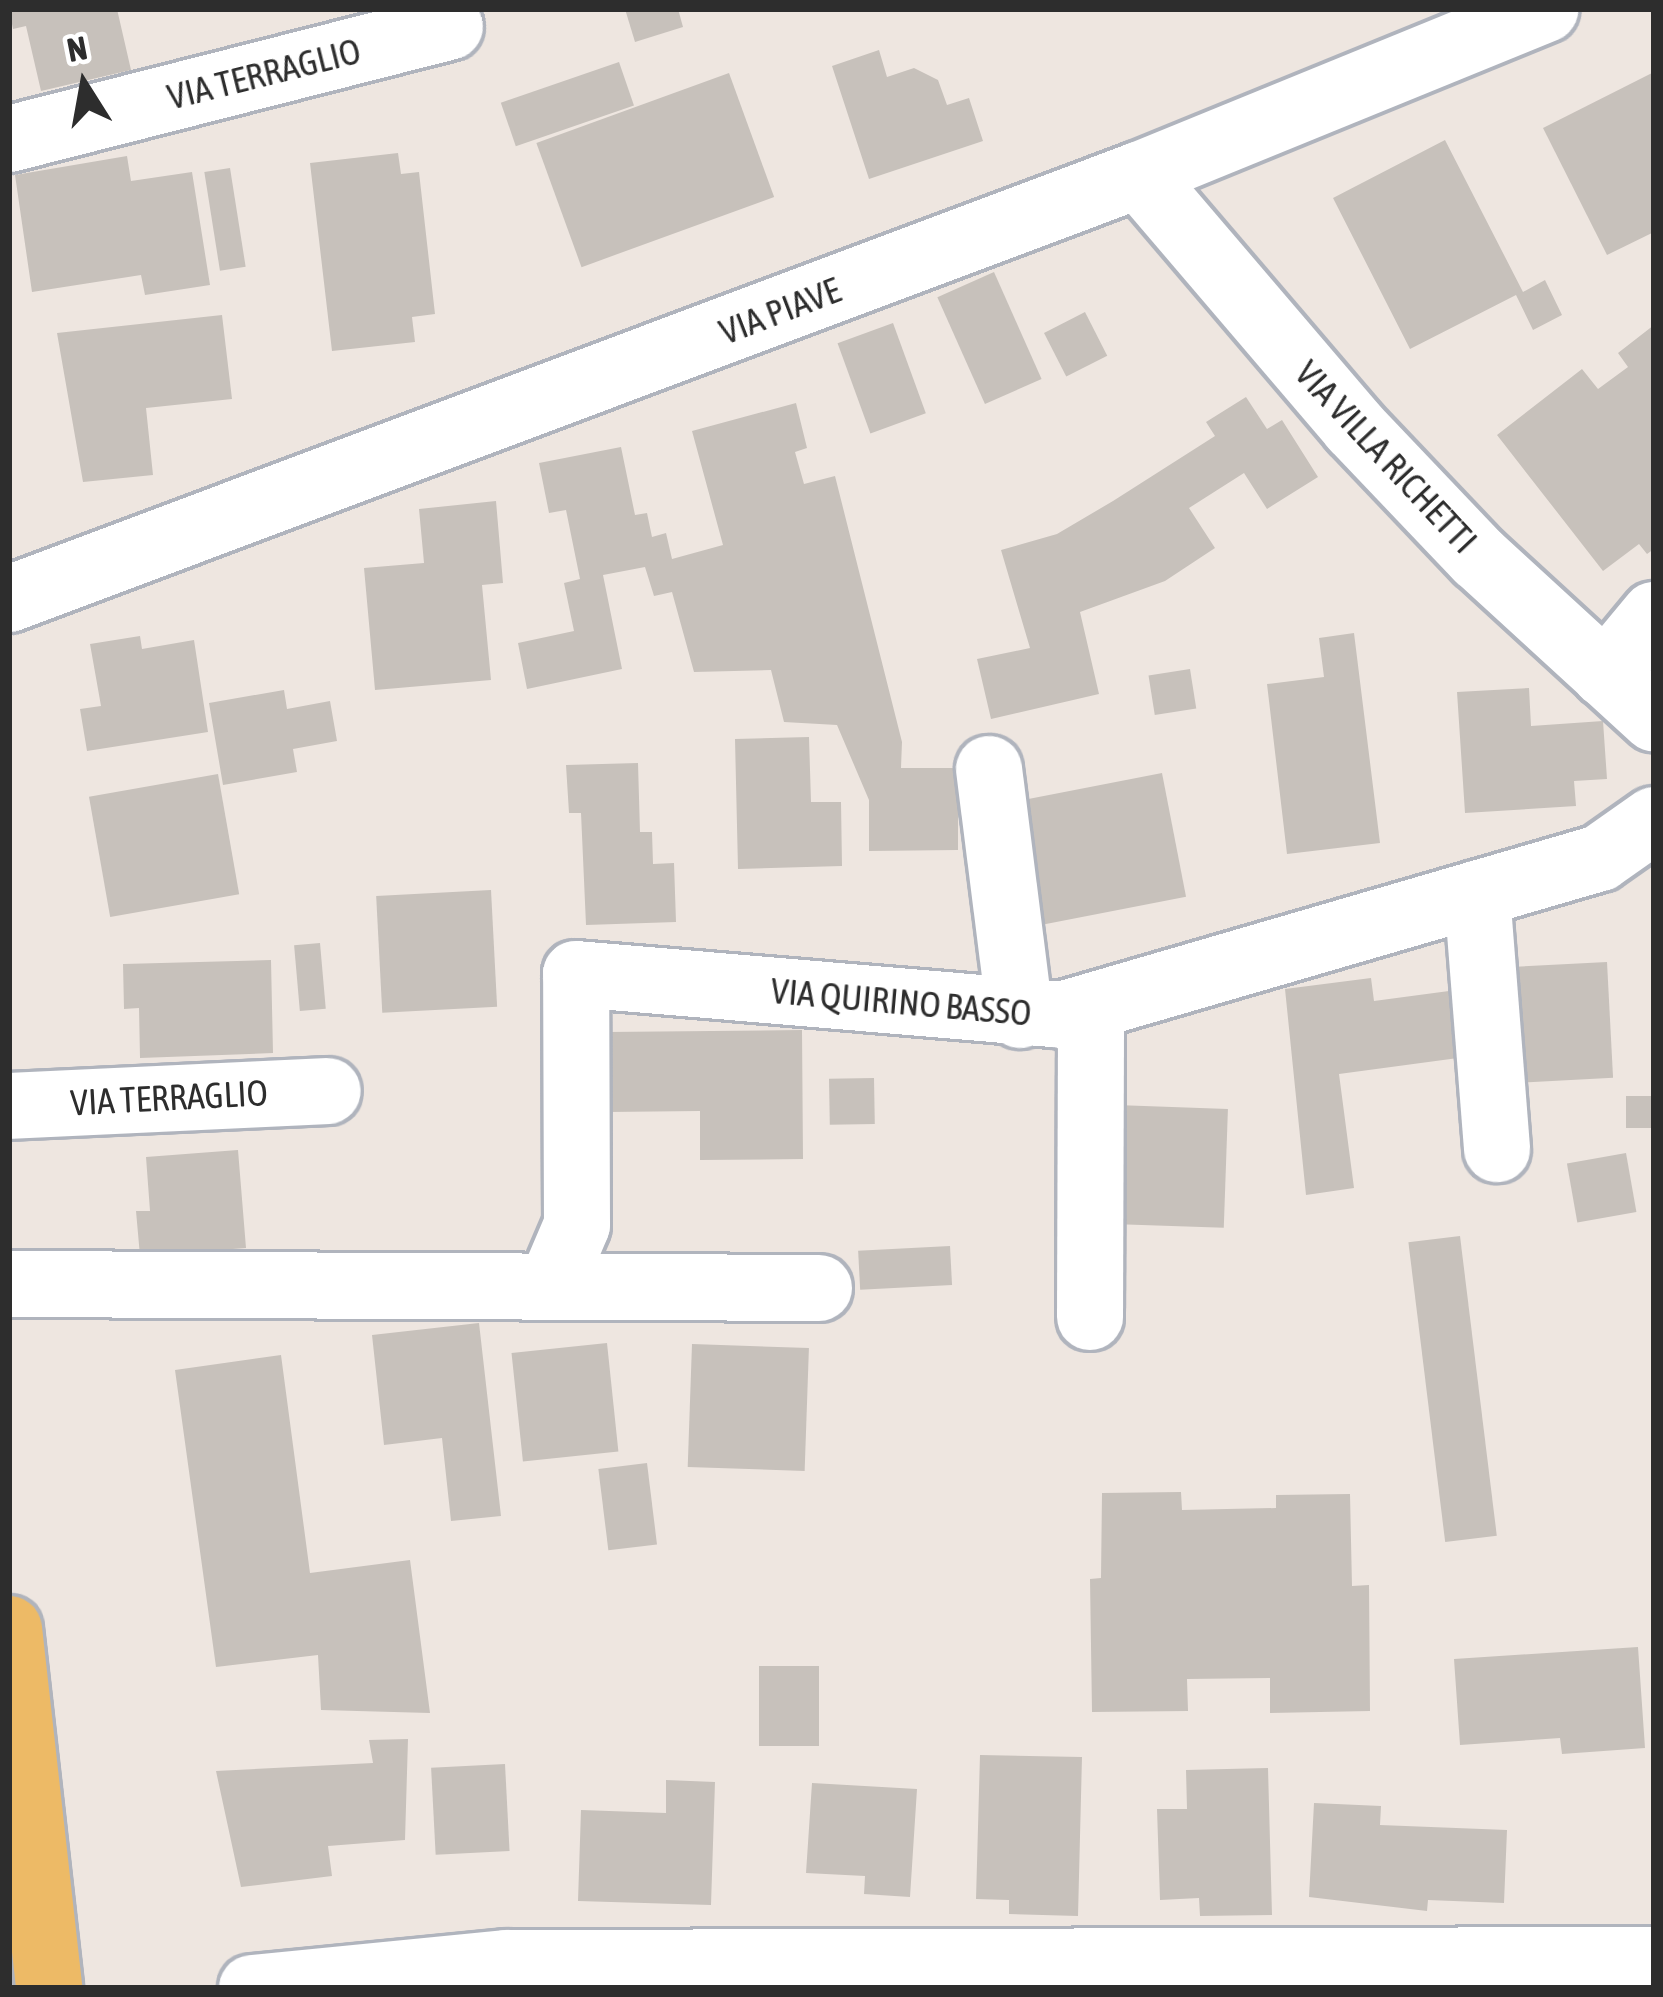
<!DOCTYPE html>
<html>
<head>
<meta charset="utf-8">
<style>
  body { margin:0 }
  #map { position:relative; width:1663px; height:1997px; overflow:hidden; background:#eee6e0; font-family:"Asap Condensed",sans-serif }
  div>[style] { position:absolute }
  .building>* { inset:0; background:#c7c1bb; transform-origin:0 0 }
  .roads { filter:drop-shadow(3px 0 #b0b4bd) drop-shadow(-3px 0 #b0b4bd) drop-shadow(0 3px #b0b4bd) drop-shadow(0 -3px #b0b4bd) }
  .minor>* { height:66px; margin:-33px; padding:0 33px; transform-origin:33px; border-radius:33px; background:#fff }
  .major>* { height:66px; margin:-33px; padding:0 33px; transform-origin:33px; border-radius:33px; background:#edba66 }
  span { translate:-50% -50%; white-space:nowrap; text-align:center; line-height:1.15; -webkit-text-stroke:9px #fff; paint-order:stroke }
  .street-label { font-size:36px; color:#2d2d2d }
  .frame { position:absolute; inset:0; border:12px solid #2d2d2d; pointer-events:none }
  .north { position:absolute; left:24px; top:24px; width:120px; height:120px; -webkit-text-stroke:9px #fff; paint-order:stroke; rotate:349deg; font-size:33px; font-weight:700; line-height:48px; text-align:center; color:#2d2d2d }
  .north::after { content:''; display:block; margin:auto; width:42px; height:54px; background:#2d2d2d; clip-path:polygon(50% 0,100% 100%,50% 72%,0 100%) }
</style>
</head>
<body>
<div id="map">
  <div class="building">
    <i style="clip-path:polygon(9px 9px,117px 9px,131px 70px,41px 91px,26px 26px,13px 29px)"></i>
    <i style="clip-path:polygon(625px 9px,678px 9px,683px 27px,635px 42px)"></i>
    <i style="clip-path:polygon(879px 50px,887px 77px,914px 68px,938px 80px,947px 105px,969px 98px,983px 141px,869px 179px,832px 66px)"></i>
    <i style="left:619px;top:62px;width:46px;height:125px;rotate:71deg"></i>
    <i style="clip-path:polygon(1654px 72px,1654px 232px,1607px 255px,1543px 128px)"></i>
    <i style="left:729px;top:73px;width:132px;height:205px;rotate:70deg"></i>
    <i style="clip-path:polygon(1445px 140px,1523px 292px,1545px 280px,1562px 315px,1533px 330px,1516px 295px,1410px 349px,1333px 198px)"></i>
    <i style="clip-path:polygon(398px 153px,401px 174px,419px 172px,435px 314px,412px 317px,415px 342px,332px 351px,310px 163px)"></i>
    <i style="clip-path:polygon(127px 156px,131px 181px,192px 172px,210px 285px,145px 295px,141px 275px,32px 292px,15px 175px)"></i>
    <i style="left:230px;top:168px;width:100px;height:26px;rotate:81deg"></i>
    <i style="left:994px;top:272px;width:117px;height:62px;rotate:66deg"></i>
    <i style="left:1085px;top:312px;width:49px;height:46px;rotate:63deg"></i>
    <i style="clip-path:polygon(222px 315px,232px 399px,146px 408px,153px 475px,83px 482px,57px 333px)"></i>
    <i style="left:893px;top:323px;width:96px;height:59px;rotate:70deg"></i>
    <i style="clip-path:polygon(1654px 325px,1654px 549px,1647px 554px,1639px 544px,1603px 571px,1497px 435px,1582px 369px,1598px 389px,1628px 367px,1618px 353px)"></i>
    <i style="clip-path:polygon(1246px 397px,1267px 429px,1282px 420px,1318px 477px,1267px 509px,1244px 473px,1189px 508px,1215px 548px,1165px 581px,1080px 612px,1099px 694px,991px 719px,977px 659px,1030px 648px,1001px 550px,1057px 534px,1113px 501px,1215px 436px,1206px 422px)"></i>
    <i style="clip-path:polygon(796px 403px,807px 448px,795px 452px,804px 484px,835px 476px,902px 742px,901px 768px,958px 768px,958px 850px,869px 851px,869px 800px,837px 725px,784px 722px,771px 670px,694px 672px,672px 592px,654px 596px,645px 567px,603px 575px,622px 669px,527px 689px,518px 643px,574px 631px,564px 583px,580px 579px,566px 510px,549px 513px,539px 463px,621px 447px,635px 515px,647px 513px,652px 537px,666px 533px,672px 559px,723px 545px,692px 431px)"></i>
    <i style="clip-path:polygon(496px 501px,503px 583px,482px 585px,491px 680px,375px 690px,364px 568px,424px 563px,419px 509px)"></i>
    <i style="clip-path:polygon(1354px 633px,1380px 843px,1287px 854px,1267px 684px,1324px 677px,1319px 638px)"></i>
    <i style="clip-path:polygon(140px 636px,142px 649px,194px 640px,208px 732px,87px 751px,80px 709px,101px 706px,90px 644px)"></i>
    <i style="left:1190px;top:669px;width:40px;height:42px;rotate:81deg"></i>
    <i style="clip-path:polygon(1529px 688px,1531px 726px,1603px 721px,1607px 779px,1574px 781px,1576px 806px,1465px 813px,1457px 692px)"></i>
    <i style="clip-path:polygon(284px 690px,287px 709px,330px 701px,337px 741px,293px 749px,297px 772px,223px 785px,209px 703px)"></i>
    <i style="clip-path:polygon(809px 737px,811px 802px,841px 802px,842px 866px,738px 869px,735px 739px)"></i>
    <i style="clip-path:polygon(638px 763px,640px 832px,652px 832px,653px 864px,674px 863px,676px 922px,586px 925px,581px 813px,569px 813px,566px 765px)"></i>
    <i style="left:1162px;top:773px;width:126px;height:144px;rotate:79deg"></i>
    <i style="left:218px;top:774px;width:122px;height:131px;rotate:80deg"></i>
    <i style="left:491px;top:890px;width:117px;height:115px;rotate:87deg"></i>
    <i style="left:320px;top:943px;width:66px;height:26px;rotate:85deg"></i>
    <i style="clip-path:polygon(271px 960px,273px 1053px,140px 1058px,139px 1008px,124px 1009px,123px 964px)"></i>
    <i style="left:1607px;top:962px;width:116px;height:91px;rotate:87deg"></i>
    <i style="clip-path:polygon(1371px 978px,1374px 1001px,1449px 991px,1458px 1058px,1339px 1074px,1354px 1188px,1306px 1195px,1285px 989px)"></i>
    <i style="clip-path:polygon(802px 1030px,803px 1159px,700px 1160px,700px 1111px,608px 1112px,607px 1032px)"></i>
    <i style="left:874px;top:1078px;width:46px;height:45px;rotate:89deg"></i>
    <i style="left:1654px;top:1096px;width:32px;height:28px;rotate:90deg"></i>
    <i style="left:1116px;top:1105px;width:112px;height:119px;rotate:2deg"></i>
    <i style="clip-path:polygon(238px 1150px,246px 1248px,140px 1256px,136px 1211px,150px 1211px,146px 1157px)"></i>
    <i style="left:1626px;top:1153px;width:60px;height:60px;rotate:80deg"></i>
    <i style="left:1460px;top:1236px;width:302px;height:52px;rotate:83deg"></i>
    <i style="left:950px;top:1246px;width:39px;height:92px;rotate:87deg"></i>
    <i style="clip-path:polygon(479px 1323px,501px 1516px,451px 1521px,442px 1438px,384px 1445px,372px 1335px)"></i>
    <i style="left:607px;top:1343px;width:109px;height:96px;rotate:84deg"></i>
    <i style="left:692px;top:1344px;width:117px;height:123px;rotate:2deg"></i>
    <i style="clip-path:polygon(281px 1355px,310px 1573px,410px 1560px,430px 1713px,321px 1710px,318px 1655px,216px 1667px,175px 1370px)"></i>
    <i style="left:647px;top:1463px;width:82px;height:49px;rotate:83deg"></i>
    <i style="clip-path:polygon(1181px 1492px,1182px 1510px,1276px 1508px,1276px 1495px,1350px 1494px,1352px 1586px,1369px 1585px,1370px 1711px,1270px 1713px,1270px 1678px,1187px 1679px,1188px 1711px,1092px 1712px,1090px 1579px,1101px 1578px,1102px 1493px)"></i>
    <i style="clip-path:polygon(1638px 1647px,1645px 1748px,1562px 1754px,1560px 1738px,1460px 1745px,1454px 1659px)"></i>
    <i style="left:819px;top:1666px;width:80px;height:60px;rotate:90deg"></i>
    <i style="clip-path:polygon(408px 1739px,405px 1840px,328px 1846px,332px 1876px,241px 1887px,216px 1771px,373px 1763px,369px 1740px)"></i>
    <i style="clip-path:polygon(980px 1755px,1082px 1757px,1078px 1916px,1009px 1914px,1009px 1900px,976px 1899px)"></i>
    <i style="left:505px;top:1764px;width:87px;height:74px;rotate:87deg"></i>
    <i style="clip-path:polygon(1268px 1768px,1272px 1915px,1200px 1916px,1199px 1898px,1160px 1900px,1157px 1809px,1187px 1809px,1186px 1770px)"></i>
    <i style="clip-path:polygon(666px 1780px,715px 1782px,711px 1905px,578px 1901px,581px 1810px,666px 1813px)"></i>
    <i style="clip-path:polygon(812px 1783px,917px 1789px,910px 1897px,864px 1894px,865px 1876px,806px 1873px)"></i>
    <i style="clip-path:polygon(1314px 1803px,1381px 1806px,1380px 1825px,1507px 1830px,1504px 1903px,1428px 1900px,1427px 1911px,1309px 1897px)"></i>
  </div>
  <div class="roads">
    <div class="minor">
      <i style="left:9px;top:139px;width:455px;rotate:-14.3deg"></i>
      <i style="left:1139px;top:175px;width:331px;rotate:49.5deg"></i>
      <i style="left:1354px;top:427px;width:180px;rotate:46.4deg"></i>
      <i style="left:1478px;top:557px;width:239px;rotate:42.5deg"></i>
      <i style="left:9px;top:599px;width:1207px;rotate:-20.57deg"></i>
      <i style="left:1139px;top:175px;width:439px;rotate:-22.2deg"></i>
      <i style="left:1605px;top:674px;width:77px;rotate:-50.3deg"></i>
      <i style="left:989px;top:769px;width:248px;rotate:82.8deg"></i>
      <i style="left:1477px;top:894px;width:256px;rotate:85.5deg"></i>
      <i style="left:9px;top:1106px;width:319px;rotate:-2.7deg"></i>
      <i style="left:9px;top:1284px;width:810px;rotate:0.28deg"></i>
      <i style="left:551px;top:1286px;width:66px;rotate:-66.9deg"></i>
      <i style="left:577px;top:1225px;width:251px;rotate:-90.2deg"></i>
      <i style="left:576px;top:974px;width:487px;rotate:4.8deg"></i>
      <i style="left:1061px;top:1015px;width:561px;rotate:-16.24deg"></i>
      <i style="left:1600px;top:858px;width:66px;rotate:-35.1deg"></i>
      <i style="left:1090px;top:1317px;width:310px;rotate:-89.8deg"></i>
      <i style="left:252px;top:1988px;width:255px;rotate:-5.6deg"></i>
      <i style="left:506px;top:1963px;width:1148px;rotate:-0.15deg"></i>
    </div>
    <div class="major">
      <i style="left:9px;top:1629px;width:361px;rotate:83.6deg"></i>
    </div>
  </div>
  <div class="street-label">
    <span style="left:264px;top:74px;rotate:-14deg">VIA TERRAGLIO</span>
    <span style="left:780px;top:311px;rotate:-21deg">VIA PIAVE</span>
    <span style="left:1386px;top:457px;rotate:47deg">VIA VILLA RICHETTI</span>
    <span style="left:901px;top:1002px;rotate:5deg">VIA QUIRINO BASSO</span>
    <span style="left:169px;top:1098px;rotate:-3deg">VIA TERRAGLIO</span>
  </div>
  <div class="frame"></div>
  <div class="north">N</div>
</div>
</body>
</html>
